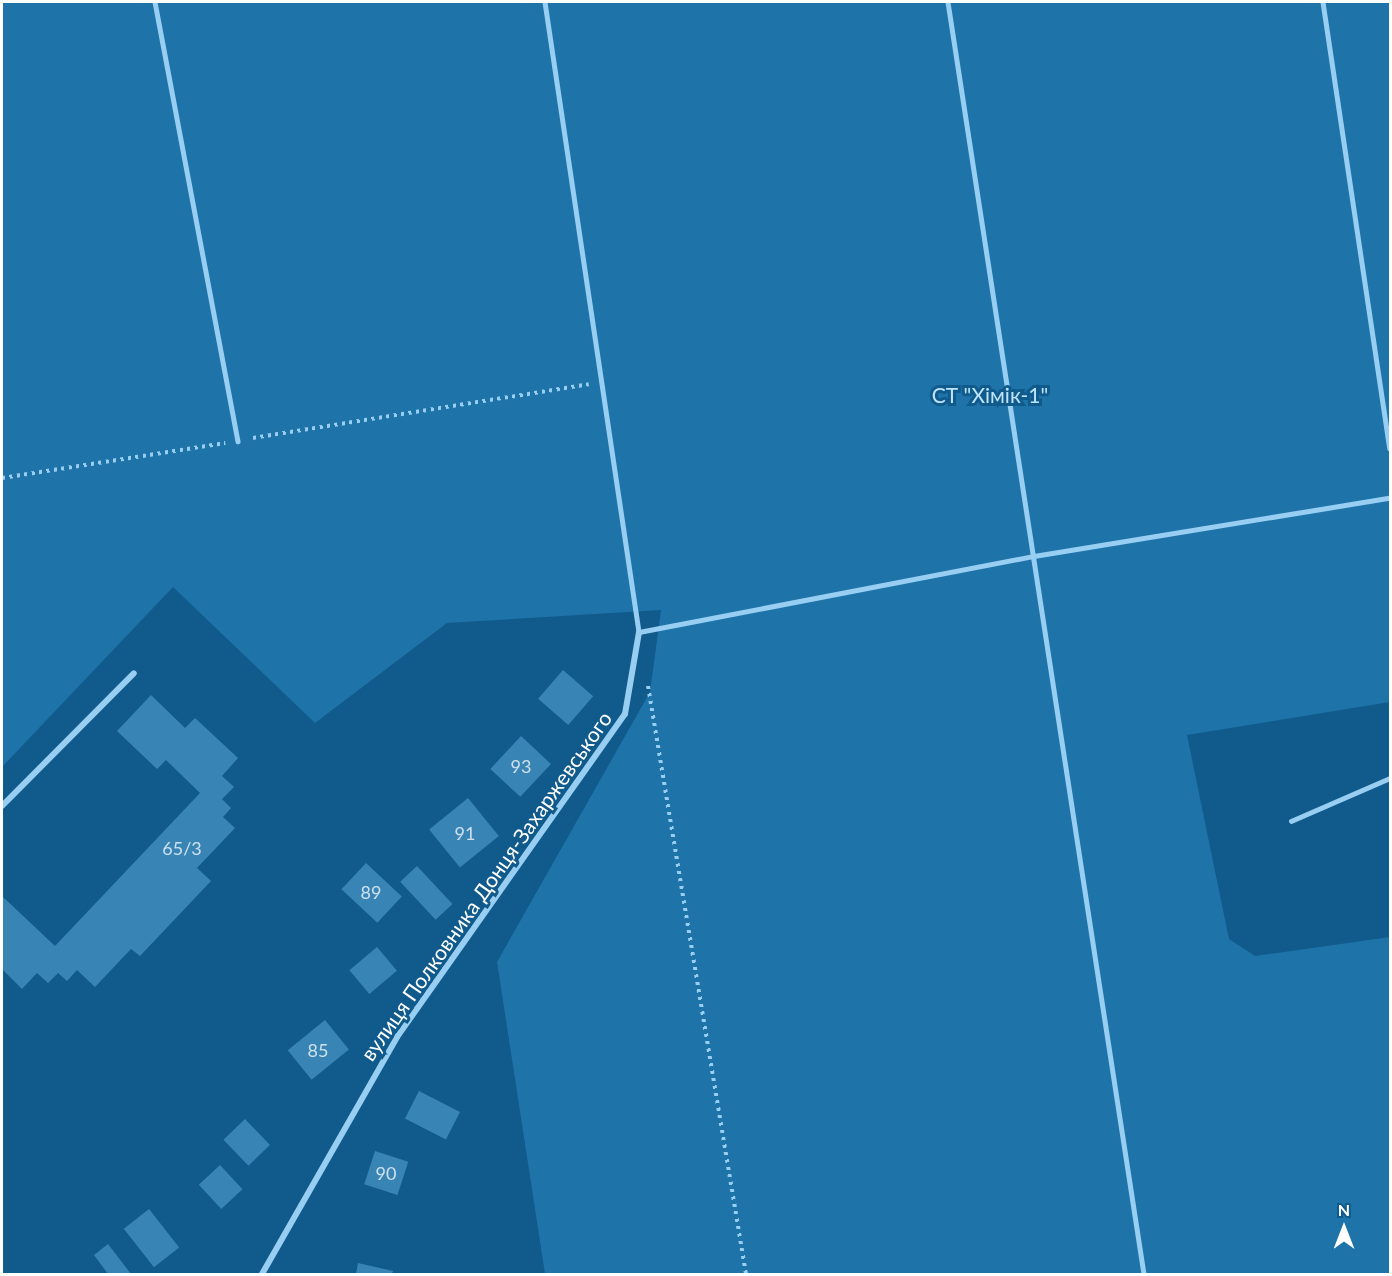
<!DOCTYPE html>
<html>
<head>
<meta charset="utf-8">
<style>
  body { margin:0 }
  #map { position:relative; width:1392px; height:1276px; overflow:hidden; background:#105a8c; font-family:Lato,sans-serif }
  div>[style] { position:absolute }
  .green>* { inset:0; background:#1e73a9 }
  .building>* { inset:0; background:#3884b5; transform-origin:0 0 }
  .path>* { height:4px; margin-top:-2px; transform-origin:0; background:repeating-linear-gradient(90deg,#97cef2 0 3px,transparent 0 7.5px) }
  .service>* { height:4.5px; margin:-2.25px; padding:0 2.25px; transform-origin:2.25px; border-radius:2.25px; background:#97cef2 }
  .minor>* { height:6px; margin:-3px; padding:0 3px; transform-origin:3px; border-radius:3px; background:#97cef2 }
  span { translate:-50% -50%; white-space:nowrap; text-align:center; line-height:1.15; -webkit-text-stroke:6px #105a8c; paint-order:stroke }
  .number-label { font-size:18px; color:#cde0ec }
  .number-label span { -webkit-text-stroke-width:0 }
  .park-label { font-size:21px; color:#bee4fd }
  .street-label { font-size:21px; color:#fff }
  .frame { position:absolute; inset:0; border:3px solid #fff; pointer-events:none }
  .north { position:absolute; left:1314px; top:1198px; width:60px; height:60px; -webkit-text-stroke:4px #105a8c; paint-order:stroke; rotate:0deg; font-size:16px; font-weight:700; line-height:24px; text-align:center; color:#fff }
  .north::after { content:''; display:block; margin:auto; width:21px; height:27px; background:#fff; clip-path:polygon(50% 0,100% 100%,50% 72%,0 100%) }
</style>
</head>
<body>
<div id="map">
  <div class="green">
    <i style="clip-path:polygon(2px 2px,1390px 2px,1390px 702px,1187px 735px,1229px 939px,1255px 956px,1390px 937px,1390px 1274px,545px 1274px,497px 962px,650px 692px,661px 610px,447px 623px,315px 723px,173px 587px,2px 767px)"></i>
  </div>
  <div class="building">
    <i style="left:563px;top:670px;width:40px;height:38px;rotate:41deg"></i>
    <i style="clip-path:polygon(151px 695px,185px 728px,195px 718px,238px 758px,222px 776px,234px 787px,222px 799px,231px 808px,223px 817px,235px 828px,197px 868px,211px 881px,140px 956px,131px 949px,95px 987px,77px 970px,67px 981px,58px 973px,48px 983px,37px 973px,22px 989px,2px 969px,2px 896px,55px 946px,200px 793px,166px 760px,157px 769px,117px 731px)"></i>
    <i style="left:521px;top:736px;width:41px;height:45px;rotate:43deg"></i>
    <i style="left:468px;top:798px;width:49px;height:50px;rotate:51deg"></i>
    <i style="left:366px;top:863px;width:49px;height:36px;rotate:43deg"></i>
    <i style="left:417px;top:866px;width:52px;height:23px;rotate:47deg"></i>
    <i style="left:377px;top:947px;width:31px;height:36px;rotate:50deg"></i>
    <i style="left:325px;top:1020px;width:38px;height:48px;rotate:51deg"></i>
    <i style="left:419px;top:1091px;width:46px;height:31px;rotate:27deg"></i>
    <i style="left:245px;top:1119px;width:36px;height:30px;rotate:46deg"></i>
    <i style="left:375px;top:1151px;width:35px;height:35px;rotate:18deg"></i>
    <i style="left:220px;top:1165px;width:33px;height:29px;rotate:47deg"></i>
    <i style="left:149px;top:1209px;width:49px;height:32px;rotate:52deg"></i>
    <i style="clip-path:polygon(108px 1244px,131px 1274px,108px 1274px,94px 1255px)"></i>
    <i style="clip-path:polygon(358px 1263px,393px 1271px,392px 1274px,356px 1274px)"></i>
  </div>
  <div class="path">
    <i style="left:253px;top:438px;width:340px;rotate:-9.1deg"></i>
    <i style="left:2px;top:478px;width:226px;rotate:-8.9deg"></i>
    <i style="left:648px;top:686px;width:596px;rotate:80.54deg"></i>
  </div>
  <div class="service">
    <i style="left:155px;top:2px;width:447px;rotate:79.3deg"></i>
    <i style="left:545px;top:2px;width:637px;rotate:81.51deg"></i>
    <i style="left:639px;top:632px;width:402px;rotate:-10.9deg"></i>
    <i style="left:1034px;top:556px;width:361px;rotate:-9.3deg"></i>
    <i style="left:948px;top:2px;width:1287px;rotate:81.24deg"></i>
    <i style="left:1323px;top:2px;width:451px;rotate:81.5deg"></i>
    <i style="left:1291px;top:821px;width:108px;rotate:-23.5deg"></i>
  </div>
  <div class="minor">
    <i style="left:2px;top:806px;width:187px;rotate:-45.2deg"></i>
    <i style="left:262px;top:1274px;width:273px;rotate:-60.3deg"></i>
    <i style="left:397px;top:1037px;width:395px;rotate:-54.8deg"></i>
    <i style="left:625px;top:714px;width:83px;rotate:-80.3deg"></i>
  </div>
  <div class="number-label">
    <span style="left:521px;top:766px">93</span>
    <span style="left:465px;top:833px">91</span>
    <span style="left:182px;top:848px">65/3</span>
    <span style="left:371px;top:892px">89</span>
    <span style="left:318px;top:1050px">85</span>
    <span style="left:386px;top:1173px">90</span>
  </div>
  <div class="park-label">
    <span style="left:990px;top:395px">СТ "Хімік-1"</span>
  </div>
  <div class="street-label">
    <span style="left:486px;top:886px;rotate:-55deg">вулиця Полковника Донця-Захаржевського</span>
  </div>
  <div class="frame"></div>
  <div class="north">N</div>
</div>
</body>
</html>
